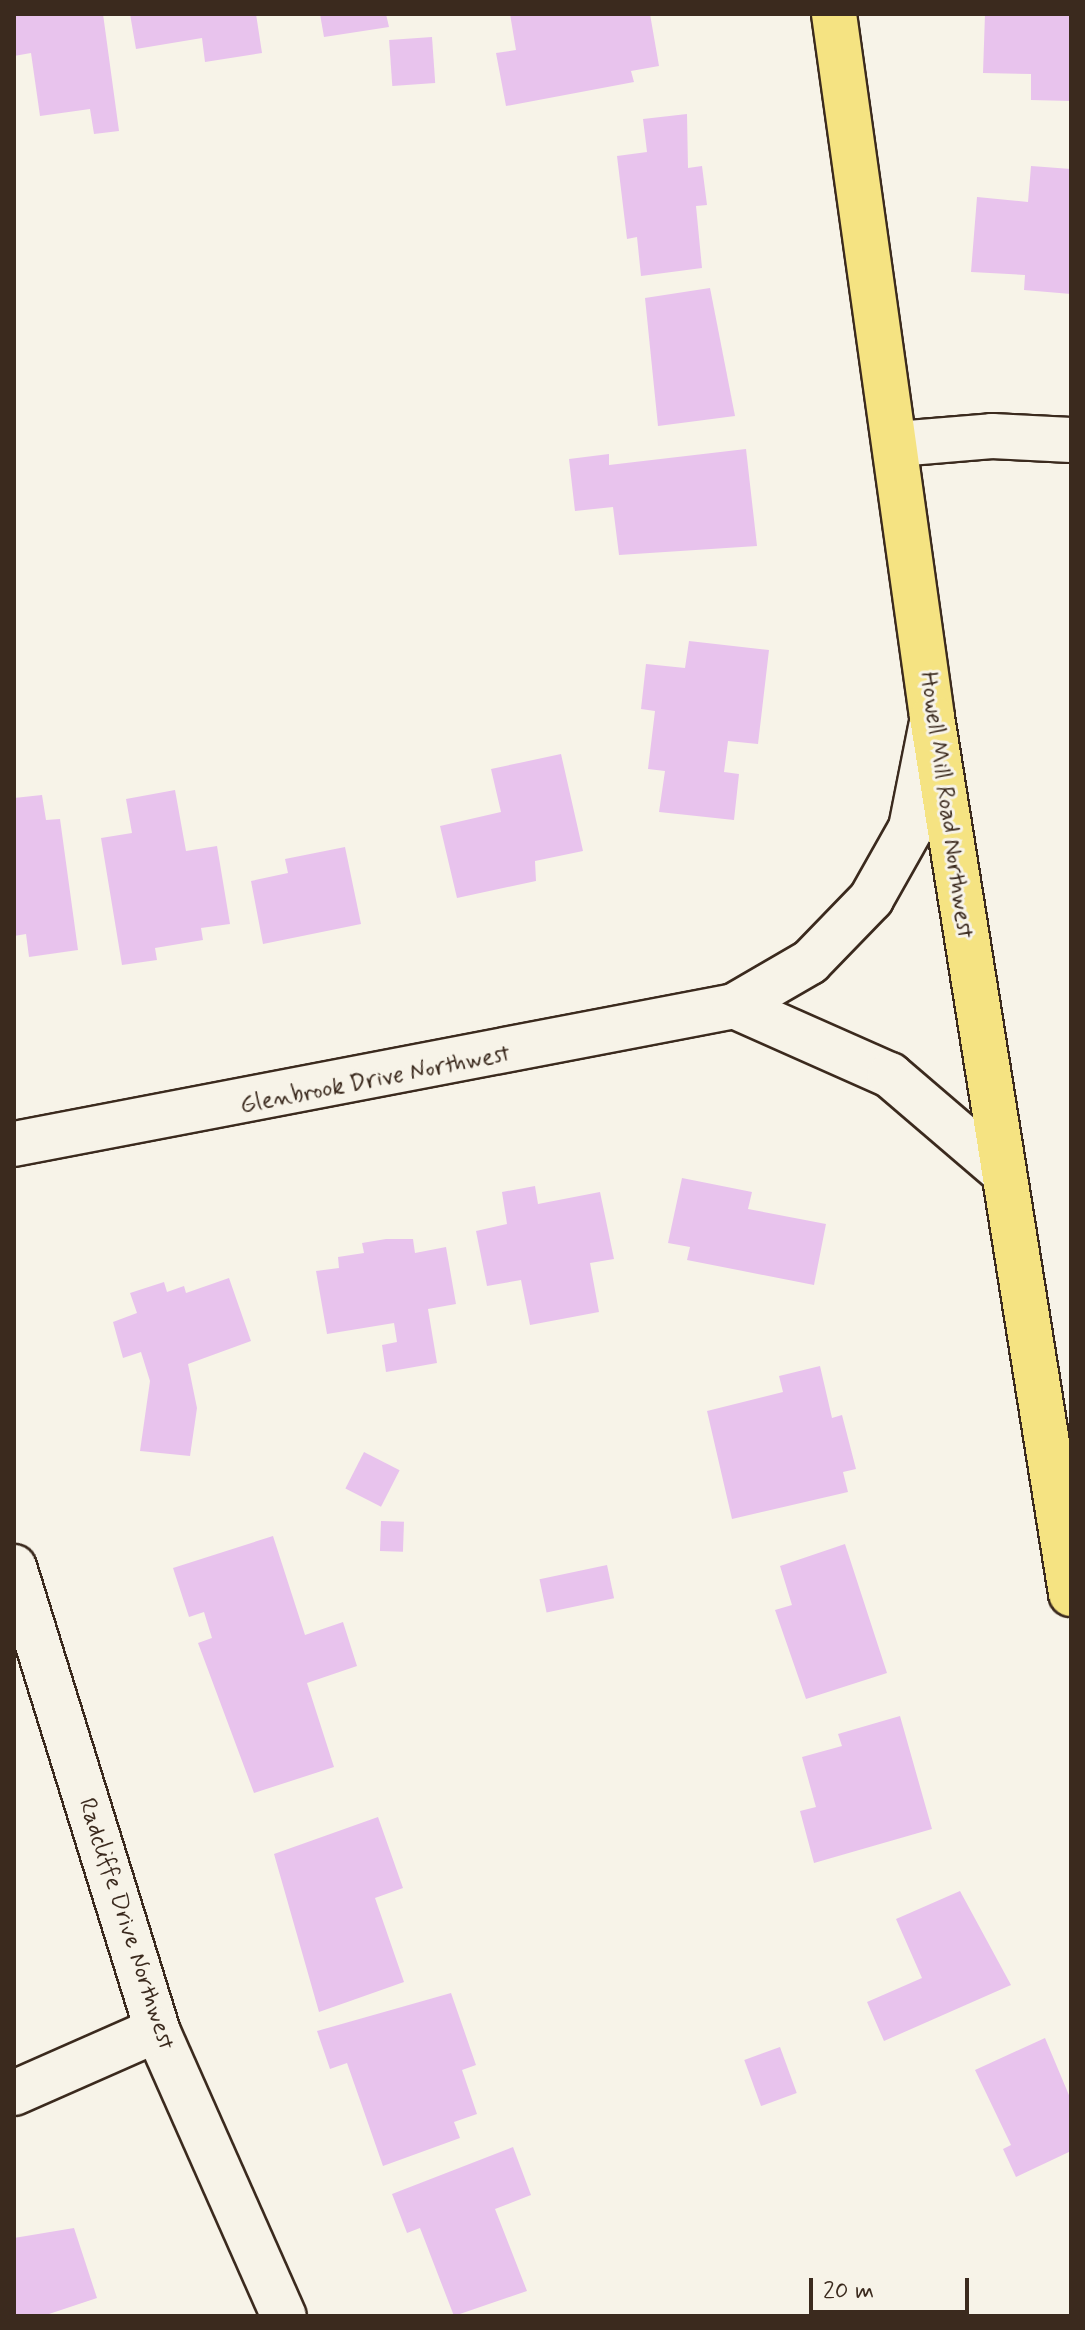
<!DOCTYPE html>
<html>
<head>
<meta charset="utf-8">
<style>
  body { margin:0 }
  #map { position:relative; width:1085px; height:2330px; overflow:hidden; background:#f7f3e8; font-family:Mynerve,sans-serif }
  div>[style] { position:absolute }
  .building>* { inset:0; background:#e8c3ed; transform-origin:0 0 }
  .roads { filter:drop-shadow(2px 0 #3b2a1e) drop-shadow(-2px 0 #3b2a1e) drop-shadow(0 2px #3b2a1e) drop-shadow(0 -2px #3b2a1e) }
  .minor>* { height:44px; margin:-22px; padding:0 22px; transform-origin:22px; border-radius:22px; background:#f7f3e8 }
  .major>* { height:44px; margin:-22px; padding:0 22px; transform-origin:22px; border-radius:22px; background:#f5e382 }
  span { translate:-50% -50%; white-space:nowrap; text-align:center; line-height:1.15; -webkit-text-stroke:6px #f7f3e8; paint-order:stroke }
  .street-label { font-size:24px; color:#3b2a1e }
  .frame { position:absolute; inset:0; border:16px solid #3b2a1e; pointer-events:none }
  .scale { position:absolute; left:809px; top:2278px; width:160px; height:36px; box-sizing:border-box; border:4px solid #3b2a1e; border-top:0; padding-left:10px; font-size:24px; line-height:28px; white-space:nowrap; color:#3b2a1e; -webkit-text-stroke:6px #f7f3e8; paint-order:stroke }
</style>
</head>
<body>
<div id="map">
  <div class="building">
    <i style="clip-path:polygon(14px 14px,103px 14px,119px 131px,94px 134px,90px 109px,40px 116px,31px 53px,14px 56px)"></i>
    <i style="clip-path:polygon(130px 14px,256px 14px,262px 53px,205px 62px,202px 38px,136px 49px)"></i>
    <i style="clip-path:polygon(320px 14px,386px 14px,389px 27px,324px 37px)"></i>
    <i style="clip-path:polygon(510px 14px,650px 14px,659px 66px,631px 71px,634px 82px,506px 106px,496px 53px,516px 50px)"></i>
    <i style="clip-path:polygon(985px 14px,1071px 14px,1071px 101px,1031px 100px,1031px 74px,983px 73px)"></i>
    <i style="left:432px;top:37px;width:46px;height:43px;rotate:86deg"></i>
    <i style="clip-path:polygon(687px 114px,688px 168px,702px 166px,707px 205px,696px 206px,702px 268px,641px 276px,637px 237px,627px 239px,617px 156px,647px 152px,643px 119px)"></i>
    <i style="clip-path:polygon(1031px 166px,1071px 169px,1071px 294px,1024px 290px,1025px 275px,971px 272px,977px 197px,1028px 202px)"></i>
    <i style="clip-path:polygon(710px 288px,735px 416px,658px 426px,645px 298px)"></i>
    <i style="clip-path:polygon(746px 449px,757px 546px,619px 555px,613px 507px,575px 511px,569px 459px,609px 454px,609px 465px)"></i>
    <i style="clip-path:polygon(689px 641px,769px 650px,758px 744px,728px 741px,724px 772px,739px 774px,734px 820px,659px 812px,665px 771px,648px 769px,655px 711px,641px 709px,646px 664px,685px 668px)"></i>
    <i style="clip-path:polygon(561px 754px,583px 851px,535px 861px,536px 881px,457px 898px,440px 826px,501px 812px,491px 769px)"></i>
    <i style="clip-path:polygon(175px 790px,186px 851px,217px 846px,230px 924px,201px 928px,203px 940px,155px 948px,157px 960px,122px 965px,101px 838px,132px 833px,126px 799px)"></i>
    <i style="clip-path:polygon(42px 795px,46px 820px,60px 819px,78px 950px,29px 957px,26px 934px,14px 936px,14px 798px)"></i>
    <i style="clip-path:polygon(345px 847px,361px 924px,263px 944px,251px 881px,288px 873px,285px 859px)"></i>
    <i style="clip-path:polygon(682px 1178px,752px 1192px,748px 1209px,826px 1224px,814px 1285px,687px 1260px,690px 1247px,668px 1243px)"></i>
    <i style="clip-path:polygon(535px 1186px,538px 1204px,600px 1192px,614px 1259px,590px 1263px,599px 1312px,530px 1325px,521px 1280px,487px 1286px,476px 1231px,507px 1224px,502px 1192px)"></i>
    <i style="clip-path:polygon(386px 1239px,413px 1239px,415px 1253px,446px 1247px,456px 1304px,428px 1309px,437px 1363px,386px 1372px,382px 1345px,397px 1342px,394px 1323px,327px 1334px,316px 1271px,339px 1268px,338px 1257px,364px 1253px,362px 1243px)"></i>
    <i style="clip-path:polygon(229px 1278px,251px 1341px,188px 1364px,197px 1408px,190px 1456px,140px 1451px,150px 1381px,141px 1352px,123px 1358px,113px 1322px,137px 1313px,130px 1293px,164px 1282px,167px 1292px,184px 1286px,186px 1293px)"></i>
    <i style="clip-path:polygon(820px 1366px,832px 1418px,842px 1415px,856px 1469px,843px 1472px,848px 1492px,732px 1519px,707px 1411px,783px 1392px,779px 1376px)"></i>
    <i style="left:364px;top:1452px;width:40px;height:41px;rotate:27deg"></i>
    <i style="left:381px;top:1521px;width:23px;height:30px;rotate:2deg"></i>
    <i style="clip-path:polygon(273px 1536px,305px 1635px,343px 1622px,357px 1666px,307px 1683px,334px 1767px,254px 1793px,198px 1643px,212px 1638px,204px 1612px,189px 1617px,173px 1568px)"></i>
    <i style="clip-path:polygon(845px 1544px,887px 1673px,806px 1699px,775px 1610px,792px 1605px,780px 1566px)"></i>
    <i style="left:607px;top:1565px;width:34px;height:69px;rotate:78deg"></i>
    <i style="clip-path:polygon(900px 1716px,932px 1829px,814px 1863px,800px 1811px,816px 1807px,802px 1757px,842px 1746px,838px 1734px)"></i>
    <i style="clip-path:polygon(378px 1817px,403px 1888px,375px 1898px,404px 1982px,319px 2012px,274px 1854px)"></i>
    <i style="clip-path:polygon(960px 1891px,1011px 1985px,884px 2041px,867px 2002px,922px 1978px,896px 1919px)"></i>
    <i style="clip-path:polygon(451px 1993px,476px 2065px,462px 2070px,477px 2114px,454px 2122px,460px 2138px,383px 2166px,347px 2063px,330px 2069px,317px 2031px)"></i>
    <i style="clip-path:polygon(1045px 2038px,1071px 2100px,1071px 2151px,1016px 2177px,1003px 2149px,1011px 2145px,975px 2070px)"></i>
    <i style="left:780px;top:2047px;width:49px;height:38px;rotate:70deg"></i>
    <i style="clip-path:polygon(513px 2147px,531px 2195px,495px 2209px,527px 2291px,454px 2316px,420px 2228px,407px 2233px,392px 2194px)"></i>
    <i style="clip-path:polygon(74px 2228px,97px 2298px,43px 2316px,14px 2316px,14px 2238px)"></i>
  </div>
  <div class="roads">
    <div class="minor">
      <i style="left:897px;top:444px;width:95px;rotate:-4.8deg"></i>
      <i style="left:992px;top:436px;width:79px;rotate:2.9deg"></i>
      <i style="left:734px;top:1006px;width:171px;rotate:23.9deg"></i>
      <i style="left:890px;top:1075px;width:146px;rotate:40.6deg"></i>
      <i style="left:14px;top:1144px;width:733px;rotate:-10.85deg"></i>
      <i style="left:734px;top:1006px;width:88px;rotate:-30.1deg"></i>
      <i style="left:810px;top:962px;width:88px;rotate:-45.9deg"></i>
      <i style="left:871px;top:899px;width:81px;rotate:-60.6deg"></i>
      <i style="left:911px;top:828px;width:103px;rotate:-78.8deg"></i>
      <i style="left:14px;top:1567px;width:485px;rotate:72.8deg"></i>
      <i style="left:157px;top:2030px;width:313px;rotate:66.1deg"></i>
      <i style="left:14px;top:2093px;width:156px;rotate:-23.8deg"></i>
    </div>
    <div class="major">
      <i style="left:834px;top:14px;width:710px;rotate:82.06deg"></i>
      <i style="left:932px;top:717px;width:888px;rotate:80.99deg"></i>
    </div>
  </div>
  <div class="street-label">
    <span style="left:946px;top:805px;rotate:82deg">Howell Mill Road Northwest</span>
    <span style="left:375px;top:1080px;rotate:-11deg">Glenbrook Drive Northwest</span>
    <span style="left:126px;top:1924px;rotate:72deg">Radcliffe Drive Northwest</span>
  </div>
  <div class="frame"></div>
  <div class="scale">20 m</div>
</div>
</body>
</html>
